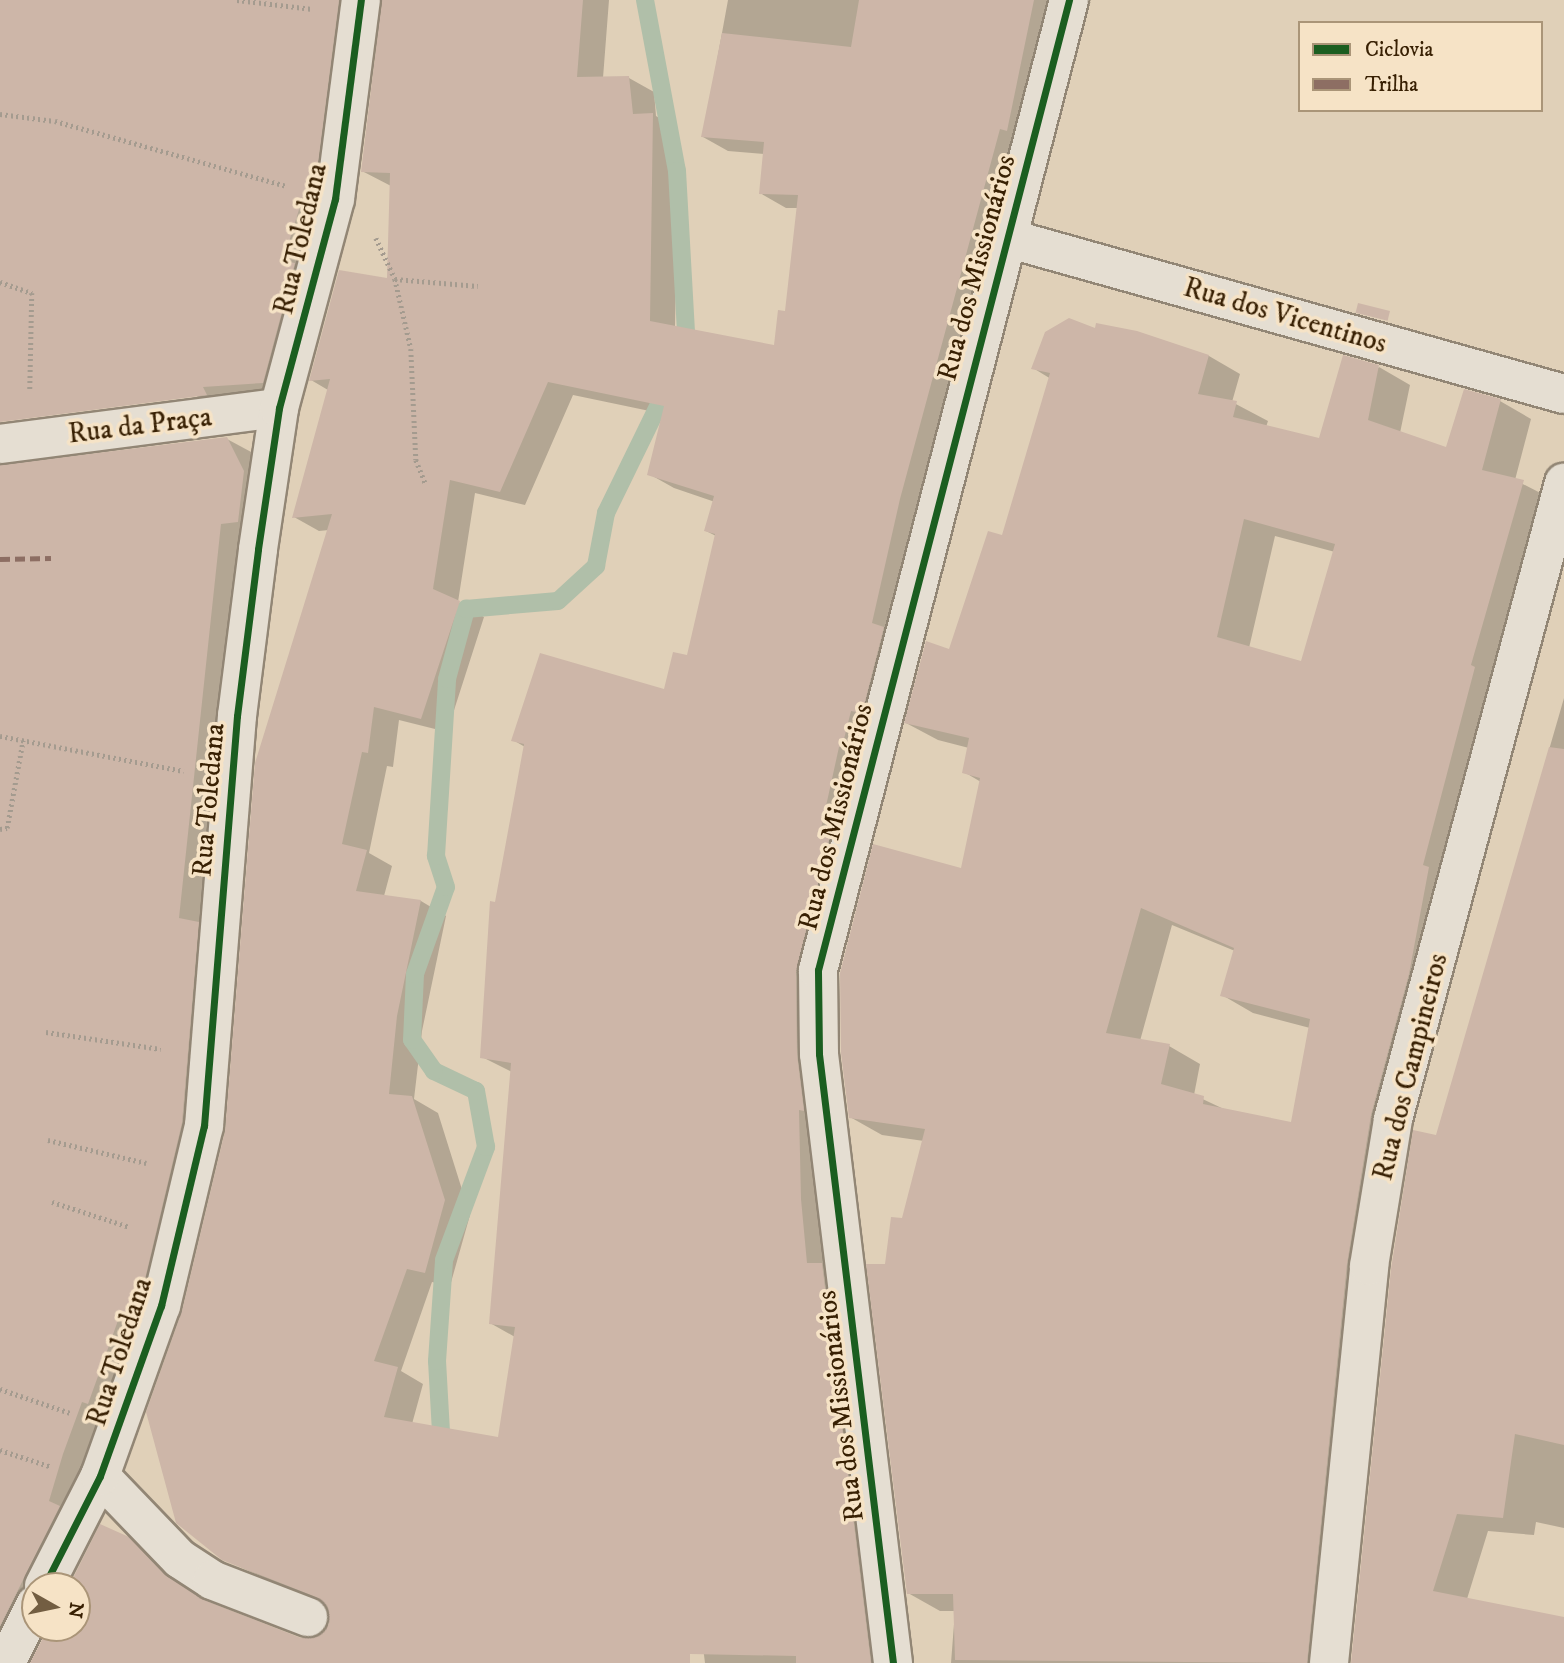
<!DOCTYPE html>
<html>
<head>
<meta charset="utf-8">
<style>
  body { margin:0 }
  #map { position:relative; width:1564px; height:1663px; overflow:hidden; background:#e0d0b8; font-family:"IM FELL DW Pica",serif }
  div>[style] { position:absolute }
  .shadow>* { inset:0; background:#0003 }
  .stream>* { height:18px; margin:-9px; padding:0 9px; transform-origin:9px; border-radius:9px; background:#b0bfa9 }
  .building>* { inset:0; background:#cdb6a8; transform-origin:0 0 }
  .path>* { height:4.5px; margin-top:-2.25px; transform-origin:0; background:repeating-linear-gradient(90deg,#a49b8f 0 2px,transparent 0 5.5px) }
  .roads { filter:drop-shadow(2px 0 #928675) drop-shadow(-2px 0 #928675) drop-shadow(0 2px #928675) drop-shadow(0 -2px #928675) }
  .minor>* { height:38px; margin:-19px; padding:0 19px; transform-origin:19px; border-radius:19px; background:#e5ded2 }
  .quiet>* { height:5px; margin-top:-2.5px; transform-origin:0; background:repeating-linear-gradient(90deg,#8d6e63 0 10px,transparent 0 15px) }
  .cycleway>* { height:7px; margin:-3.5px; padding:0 3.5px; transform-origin:3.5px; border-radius:3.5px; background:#1b5e20 }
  span { translate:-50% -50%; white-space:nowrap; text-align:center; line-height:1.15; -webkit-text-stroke:7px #f6e3c6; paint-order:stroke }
  .street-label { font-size:28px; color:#382003 }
  .legend { position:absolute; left:1298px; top:21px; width:245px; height:91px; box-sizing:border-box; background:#f6e3c6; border:2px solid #aa9578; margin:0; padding:9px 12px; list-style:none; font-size:21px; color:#382003 }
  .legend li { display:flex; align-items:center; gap:14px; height:35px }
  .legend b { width:35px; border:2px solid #aa9578 }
  .north { position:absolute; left:21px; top:1572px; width:70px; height:70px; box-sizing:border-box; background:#f6e3c6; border:2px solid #aa9578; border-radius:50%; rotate:99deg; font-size:19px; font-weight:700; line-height:28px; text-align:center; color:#382003 }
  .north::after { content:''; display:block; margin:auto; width:24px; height:32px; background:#735e42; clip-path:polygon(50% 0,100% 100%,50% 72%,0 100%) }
</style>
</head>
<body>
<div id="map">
  <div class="shadow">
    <i style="clip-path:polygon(0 0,373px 0,288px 397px,207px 402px,189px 392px,0 408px)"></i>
    <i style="clip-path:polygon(evenodd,382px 0,609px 0,603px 78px,629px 78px,654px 92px,656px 116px,678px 129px,675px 327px,776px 347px,786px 313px,798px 208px,786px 208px,760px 193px,764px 154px,728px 151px,703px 137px,728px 0,1072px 0,821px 985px,896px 1663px,705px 1663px,695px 1583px,678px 1663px,32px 1663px,50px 1628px,77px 1628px,77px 1586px,71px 1586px,128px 1539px,154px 1554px,190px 1591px,211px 1605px,300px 1639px,322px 1636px,330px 1625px,327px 1606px,223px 1559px,184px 1312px,227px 1131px,329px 530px,319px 531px,294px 517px,328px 390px,311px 380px,389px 280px,391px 186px,362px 171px,382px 0,573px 395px,664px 414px,649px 474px,674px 488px,715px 502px,706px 531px,716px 536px,689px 658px,665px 691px,513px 740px,525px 747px,497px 904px,482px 1057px,512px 1072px,490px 1323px,515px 1337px,499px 1439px,412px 1424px,423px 1384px,401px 1371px,432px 1282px,450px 1286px,470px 1215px,438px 1113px,414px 1099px,422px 1031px,446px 916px,421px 901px,384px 896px,392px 866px,369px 853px,387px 766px,393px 767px,399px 720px,447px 732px,484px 617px,458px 602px,475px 493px,525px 505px,573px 395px)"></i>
    <i style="clip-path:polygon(evenodd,1096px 330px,1209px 356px,1240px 374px,1232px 402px,1268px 421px,1266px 427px,1320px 441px,1379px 367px,1410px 385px,1400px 433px,1447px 449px,1500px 401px,1531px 419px,1515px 480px,1554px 500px,1402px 1134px,1340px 1663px,951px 1663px,955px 1611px,940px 1611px,908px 1593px,886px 1265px,904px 1220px,924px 1141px,882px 1135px,850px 1117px,962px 870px,981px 782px,964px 772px,969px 748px,938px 740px,906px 723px,950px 651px,1004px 537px,1051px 379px,1033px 368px,1096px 330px,1275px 536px,1335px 552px,1302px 663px,1249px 648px,1275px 536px,1096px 330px,1172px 925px,1235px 951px,1222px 995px,1253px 1013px,1310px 1028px,1292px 1124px,1228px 1111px,1194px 1095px,1200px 1064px,1169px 1046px,1140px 1041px,1172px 925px)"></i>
    <i style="clip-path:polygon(227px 439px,253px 453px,269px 486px,207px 1138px,17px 1663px,0 1663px,0 466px)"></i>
    <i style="clip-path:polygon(1564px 698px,1564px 1528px,1536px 1522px,1534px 1535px,1488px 1531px,1467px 1599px,1564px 1619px,1564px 1663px,1353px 1663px,1437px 1137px)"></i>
  </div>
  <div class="stream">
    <i style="left:645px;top:0;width:174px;rotate:79.4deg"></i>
    <i style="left:677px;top:171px;width:179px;rotate:86.8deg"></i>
    <i style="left:442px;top:1450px;width:89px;rotate:-93.2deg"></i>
    <i style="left:437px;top:1361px;width:101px;rotate:-86deg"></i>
    <i style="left:444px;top:1260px;width:121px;rotate:-69.6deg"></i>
    <i style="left:486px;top:1147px;width:57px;rotate:-100.1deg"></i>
    <i style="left:476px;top:1091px;width:47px;rotate:-154.5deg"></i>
    <i style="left:434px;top:1071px;width:38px;rotate:-125deg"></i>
    <i style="left:412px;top:1040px;width:66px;rotate:-87.4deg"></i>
    <i style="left:415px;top:974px;width:92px;rotate:-70.4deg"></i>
    <i style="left:446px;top:887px;width:33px;rotate:-108deg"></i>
    <i style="left:436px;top:856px;width:177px;rotate:-86.4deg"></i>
    <i style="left:447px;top:679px;width:73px;rotate:-74.8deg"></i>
    <i style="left:466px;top:609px;width:92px;rotate:-5deg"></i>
    <i style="left:558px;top:601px;width:52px;rotate:-42.6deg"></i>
    <i style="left:596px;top:566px;width:54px;rotate:-79.3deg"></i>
    <i style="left:606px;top:513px;width:144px;rotate:-64deg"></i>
  </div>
  <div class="building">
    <i style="clip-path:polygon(0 0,339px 0,317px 171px,311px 171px,283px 261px,295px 263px,263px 383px,203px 387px,207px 395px,0 422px)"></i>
    <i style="clip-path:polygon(evenodd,382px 0,583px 0,577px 77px,629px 76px,633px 114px,653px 113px,650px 321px,774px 345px,778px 310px,785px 311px,798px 195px,759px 194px,764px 142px,701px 137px,722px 33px,851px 47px,859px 0,1034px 0,1007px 131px,1000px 129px,900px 499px,872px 623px,884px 627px,862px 713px,851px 711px,842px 747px,839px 747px,821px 829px,831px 832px,796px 970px,797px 1054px,804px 1111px,799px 1110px,801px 1199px,807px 1263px,822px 1263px,871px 1663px,796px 1663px,796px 1656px,690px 1654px,690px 1663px,30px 1663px,48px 1628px,77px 1628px,77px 1586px,69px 1586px,100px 1524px,129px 1537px,164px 1574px,204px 1600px,301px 1638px,321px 1634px,329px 1624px,325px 1604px,316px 1597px,222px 1560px,176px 1523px,146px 1412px,182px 1311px,225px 1131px,255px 763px,332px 514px,292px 518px,330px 379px,309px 381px,339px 270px,387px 278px,390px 173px,361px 172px,382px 0,548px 382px,664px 406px,647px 475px,714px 496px,704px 531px,715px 534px,687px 655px,673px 652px,664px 689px,540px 653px,511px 741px,524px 744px,495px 902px,490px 901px,480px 1058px,511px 1063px,489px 1324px,515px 1327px,498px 1437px,384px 1417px,398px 1367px,374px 1361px,407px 1269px,425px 1273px,445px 1200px,412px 1096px,389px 1094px,397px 1016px,421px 900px,356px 891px,367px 850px,342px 844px,362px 752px,368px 753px,374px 707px,421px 719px,460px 601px,433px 589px,450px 480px,500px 492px,548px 382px)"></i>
    <i style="left:1358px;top:303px;width:33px;height:10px;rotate:14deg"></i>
    <i style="clip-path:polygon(evenodd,1069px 318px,1095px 328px,1096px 323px,1137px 331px,1209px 355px,1198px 394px,1237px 401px,1233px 417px,1319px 438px,1343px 355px,1379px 365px,1368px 420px,1446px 447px,1464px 389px,1501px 399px,1482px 470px,1524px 480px,1471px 665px,1475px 667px,1423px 865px,1429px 867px,1409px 974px,1371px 1115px,1347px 1264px,1307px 1663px,955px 1660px,953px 1594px,907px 1594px,866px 1264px,885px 1264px,891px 1217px,902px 1218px,925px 1129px,849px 1118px,841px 1053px,840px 973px,873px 844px,961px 868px,980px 778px,962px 773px,969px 738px,904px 723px,926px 641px,949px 649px,988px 531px,1002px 535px,1050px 373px,1031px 369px,1045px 332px,1069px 318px,1244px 519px,1335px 544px,1301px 661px,1217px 637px,1244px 519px,1069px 318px,1141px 908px,1234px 948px,1220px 996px,1310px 1019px,1291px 1122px,1203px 1104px,1204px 1096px,1161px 1084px,1170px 1044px,1106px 1033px,1141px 908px)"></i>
    <i style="clip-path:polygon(227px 437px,244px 471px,238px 522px,221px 524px,179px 918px,199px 922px,182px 1123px,140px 1300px,126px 1338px,120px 1315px,88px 1404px,82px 1402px,63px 1454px,49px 1501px,60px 1506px,0 1626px,0 465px)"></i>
    <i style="clip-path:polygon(1549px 747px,1564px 749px,1564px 1445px,1515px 1434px,1503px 1518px,1457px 1514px,1433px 1591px,1564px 1617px,1564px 1663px,1351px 1663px,1391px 1269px,1413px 1130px,1436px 1135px)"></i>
  </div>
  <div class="path">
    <i style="left:237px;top:0;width:76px;rotate:6.8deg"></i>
    <i style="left:0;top:114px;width:55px;rotate:7.3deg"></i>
    <i style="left:55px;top:121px;width:241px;rotate:15.7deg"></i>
    <i style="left:376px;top:238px;width:45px;rotate:65.1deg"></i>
    <i style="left:395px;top:279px;width:72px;rotate:77.1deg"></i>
    <i style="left:411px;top:349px;width:111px;rotate:87.4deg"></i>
    <i style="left:416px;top:460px;width:27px;rotate:68deg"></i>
    <i style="left:395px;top:279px;width:83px;rotate:4.8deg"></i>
    <i style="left:0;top:282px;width:34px;rotate:19deg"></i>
    <i style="left:32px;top:293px;width:97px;rotate:91.2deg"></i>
    <i style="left:0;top:736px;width:187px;rotate:10.8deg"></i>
    <i style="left:0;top:829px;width:7px;rotate:-8deg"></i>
    <i style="left:7px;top:828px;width:89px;rotate:-79.7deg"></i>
    <i style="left:46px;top:1032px;width:116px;rotate:8.4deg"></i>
    <i style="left:48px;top:1140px;width:101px;rotate:13.2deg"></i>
    <i style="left:52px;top:1202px;width:82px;rotate:17.8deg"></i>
    <i style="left:0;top:1389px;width:74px;rotate:18.9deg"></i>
    <i style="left:0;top:1450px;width:52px;rotate:18.1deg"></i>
  </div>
  <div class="roads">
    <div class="minor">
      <i style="left:1007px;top:238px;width:578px;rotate:15.65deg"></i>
      <i style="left:0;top:444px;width:281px;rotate:-7.4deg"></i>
      <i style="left:100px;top:1476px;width:115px;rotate:46.1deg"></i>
      <i style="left:180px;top:1559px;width:38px;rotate:33deg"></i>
      <i style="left:212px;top:1580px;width:103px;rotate:21.1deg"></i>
      <i style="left:44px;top:1586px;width:123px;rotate:-63deg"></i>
      <i style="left:100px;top:1476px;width:181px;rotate:-70.3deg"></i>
      <i style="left:161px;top:1306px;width:185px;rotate:-76.6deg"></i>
      <i style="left:204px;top:1126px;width:411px;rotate:-85.4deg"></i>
      <i style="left:237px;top:716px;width:168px;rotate:-82.8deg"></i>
      <i style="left:258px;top:549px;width:143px;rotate:-81.5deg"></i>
      <i style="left:279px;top:408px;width:216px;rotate:-75deg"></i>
      <i style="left:335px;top:199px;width:201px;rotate:-82.6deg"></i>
      <i style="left:6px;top:1663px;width:65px;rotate:-63.4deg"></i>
      <i style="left:893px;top:1663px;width:613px;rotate:-96.93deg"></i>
      <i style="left:819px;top:1054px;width:84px;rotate:-90.7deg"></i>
      <i style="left:818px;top:970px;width:1002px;rotate:-75.49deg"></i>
      <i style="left:1329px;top:1663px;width:399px;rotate:-84.2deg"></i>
      <i style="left:1369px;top:1266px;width:149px;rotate:-80.7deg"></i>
      <i style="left:1393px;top:1119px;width:659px;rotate:-74.95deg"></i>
    </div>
  </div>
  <div class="quiet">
    <i style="left:0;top:559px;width:51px;rotate:-1.1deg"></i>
  </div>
  <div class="cycleway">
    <i style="left:44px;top:1586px;width:123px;rotate:-63deg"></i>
    <i style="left:100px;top:1476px;width:181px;rotate:-70.3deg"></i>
    <i style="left:161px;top:1306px;width:185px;rotate:-76.6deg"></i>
    <i style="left:204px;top:1126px;width:411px;rotate:-85.4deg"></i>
    <i style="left:237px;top:716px;width:168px;rotate:-82.8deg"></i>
    <i style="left:258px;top:549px;width:143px;rotate:-81.5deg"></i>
    <i style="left:279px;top:408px;width:216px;rotate:-75deg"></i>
    <i style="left:335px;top:199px;width:201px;rotate:-82.6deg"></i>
    <i style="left:893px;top:1663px;width:613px;rotate:-96.93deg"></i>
    <i style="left:819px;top:1054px;width:84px;rotate:-90.7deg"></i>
    <i style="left:818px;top:970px;width:1002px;rotate:-75.49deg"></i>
  </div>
  <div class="street-label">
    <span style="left:301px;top:239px;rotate:-77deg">Rua Toledana</span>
    <span style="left:977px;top:268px;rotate:-75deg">Rua dos Missionários</span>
    <span style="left:1285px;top:316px;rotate:16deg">Rua dos Vicentinos</span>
    <span style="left:140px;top:426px;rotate:-7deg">Rua da Praça</span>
    <span style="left:209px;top:800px;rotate:-85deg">Rua Toledana</span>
    <span style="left:836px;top:817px;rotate:-76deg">Rua dos Missionários</span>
    <span style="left:1411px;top:1067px;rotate:-76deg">Rua dos Campineiros</span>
    <span style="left:120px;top:1352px;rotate:-72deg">Rua Toledana</span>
    <span style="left:841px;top:1406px;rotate:-97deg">Rua dos Missionários</span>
  </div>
  <ul class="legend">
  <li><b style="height:9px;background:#1b5e20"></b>Ciclovia</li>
  <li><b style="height:9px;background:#8d6e63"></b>Trilha</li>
  </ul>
  <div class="north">N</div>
</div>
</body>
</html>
